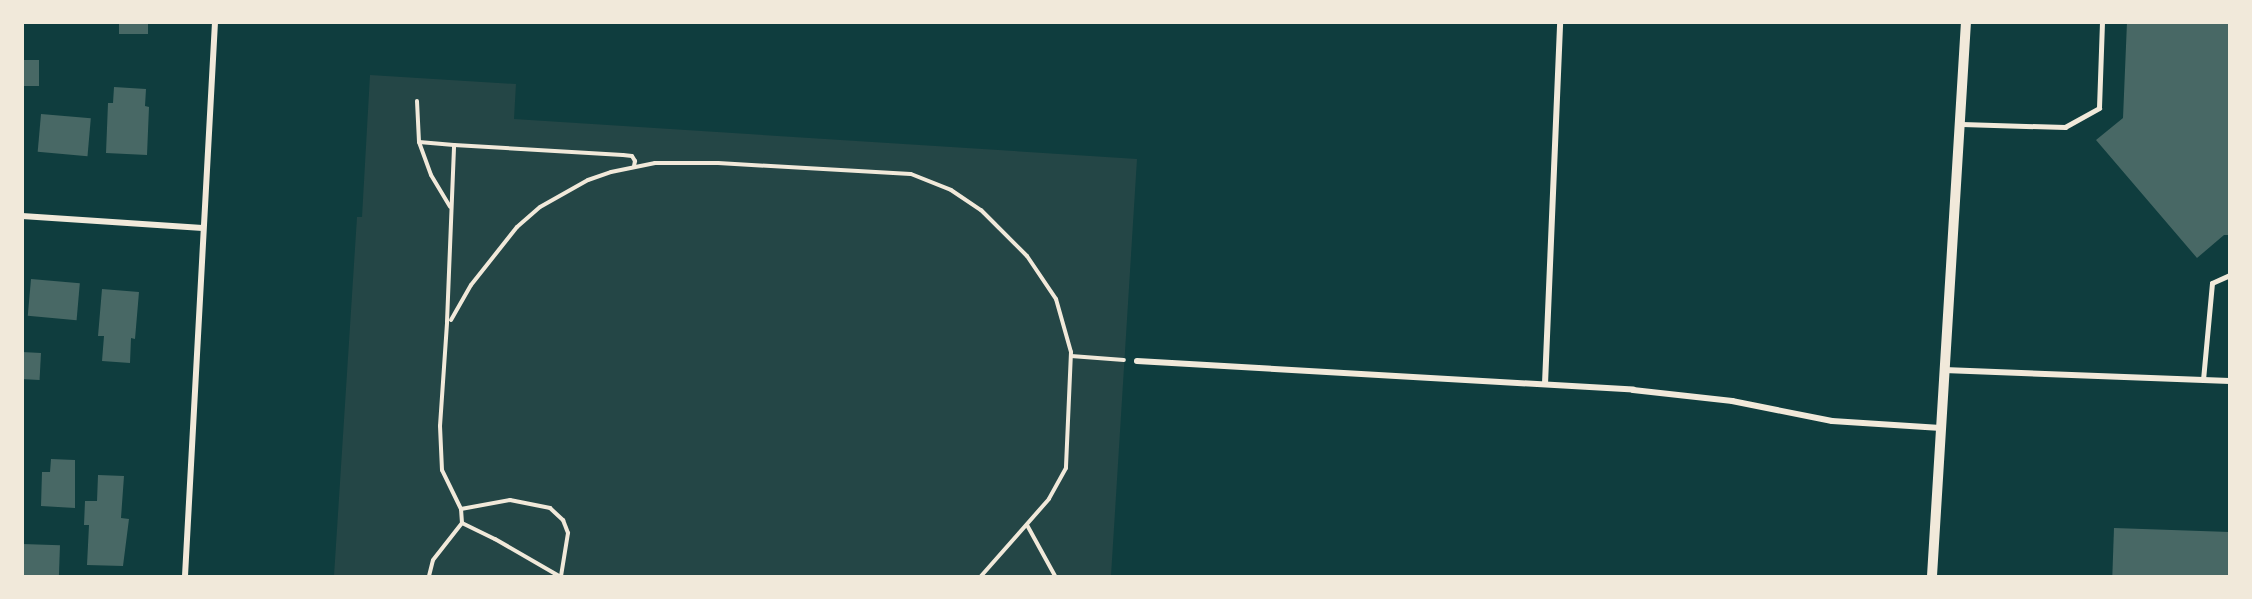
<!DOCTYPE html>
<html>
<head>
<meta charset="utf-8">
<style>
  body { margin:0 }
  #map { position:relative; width:2252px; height:599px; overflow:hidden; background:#0f3d3e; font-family:"Public Sans",sans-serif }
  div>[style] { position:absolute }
  .green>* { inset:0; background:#244646 }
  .building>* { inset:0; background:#486865; transform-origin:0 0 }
  .path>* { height:4px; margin:-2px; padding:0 2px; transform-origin:2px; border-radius:2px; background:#f1e9da }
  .service>* { height:4.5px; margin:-2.25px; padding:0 2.25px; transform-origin:2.25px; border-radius:2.25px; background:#f1e9da }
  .minor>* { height:6px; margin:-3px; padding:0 3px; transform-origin:3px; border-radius:3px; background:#f1e9da }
  .tertiary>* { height:10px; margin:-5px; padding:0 5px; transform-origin:5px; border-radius:5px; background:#f1e9da }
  span { translate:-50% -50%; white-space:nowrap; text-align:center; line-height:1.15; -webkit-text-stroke:5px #f1e9da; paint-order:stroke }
  .frame { position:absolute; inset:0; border:24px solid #f1e9da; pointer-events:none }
</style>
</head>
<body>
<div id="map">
  <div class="green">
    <i style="clip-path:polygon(370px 75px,516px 84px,514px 119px,1137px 159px,1111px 576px,334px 576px,357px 217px,362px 217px)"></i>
  </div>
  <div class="building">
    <i style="left:119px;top:22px;width:29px;height:12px"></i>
    <i style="clip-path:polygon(2127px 22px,2230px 22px,2230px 235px,2224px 235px,2197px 258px,2096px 140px,2123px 118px)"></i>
    <i style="left:22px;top:60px;width:17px;height:26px"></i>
    <i style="clip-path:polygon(114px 87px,146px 89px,145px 106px,149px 107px,147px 155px,106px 153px,108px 103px,113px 103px)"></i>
    <i style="left:41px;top:114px;width:50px;height:38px;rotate:5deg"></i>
    <i style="left:31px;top:279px;width:49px;height:37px;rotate:5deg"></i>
    <i style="clip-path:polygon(102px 289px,139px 292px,135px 339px,131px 338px,130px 363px,102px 361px,104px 336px,98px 336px)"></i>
    <i style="left:22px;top:352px;width:19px;height:27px;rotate:3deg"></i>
    <i style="clip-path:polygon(51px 459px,75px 460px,75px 508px,41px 506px,42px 472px,50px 472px)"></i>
    <i style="clip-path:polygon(98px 475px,124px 476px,121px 518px,129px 519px,123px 566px,87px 565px,89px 525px,84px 525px,85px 501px,97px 501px)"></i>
    <i style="left:2114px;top:528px;width:116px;height:48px;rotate:2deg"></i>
    <i style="left:22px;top:544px;width:38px;height:32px;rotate:2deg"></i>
  </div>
  <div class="path">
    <i style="left:417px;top:101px;width:41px;rotate:87.2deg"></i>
    <i style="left:419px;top:142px;width:35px;rotate:5deg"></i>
    <i style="left:419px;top:142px;width:35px;rotate:70deg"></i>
    <i style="left:431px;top:175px;width:37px;rotate:59deg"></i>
    <i style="left:451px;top:320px;width:40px;rotate:-60.3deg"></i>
    <i style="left:471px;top:285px;width:74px;rotate:-51.6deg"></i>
    <i style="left:517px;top:227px;width:30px;rotate:-41deg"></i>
    <i style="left:540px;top:207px;width:55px;rotate:-29.4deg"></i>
    <i style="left:588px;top:180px;width:24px;rotate:-19deg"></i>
    <i style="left:611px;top:172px;width:45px;rotate:-11.6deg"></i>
    <i style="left:655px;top:163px;width:63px"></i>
    <i style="left:718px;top:163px;width:193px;rotate:3.3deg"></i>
    <i style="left:911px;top:174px;width:43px;rotate:21.8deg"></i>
    <i style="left:951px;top:190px;width:36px;rotate:34deg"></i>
    <i style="left:981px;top:210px;width:65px;rotate:45deg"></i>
    <i style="left:1027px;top:256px;width:52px;rotate:56deg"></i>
    <i style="left:1056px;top:299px;width:55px;rotate:74.2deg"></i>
    <i style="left:1071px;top:352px;width:116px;rotate:92.5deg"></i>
    <i style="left:1066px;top:468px;width:35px;rotate:119deg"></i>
    <i style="left:1049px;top:499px;width:103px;rotate:131.4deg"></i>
    <i style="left:1071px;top:356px;width:53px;rotate:4.3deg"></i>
    <i style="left:461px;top:509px;width:50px;rotate:-10.4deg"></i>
    <i style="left:510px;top:500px;width:41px;rotate:11.3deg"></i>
    <i style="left:550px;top:508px;width:18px;rotate:43deg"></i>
    <i style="left:563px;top:520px;width:14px;rotate:69deg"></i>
    <i style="left:568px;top:533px;width:44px;rotate:99.2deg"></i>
    <i style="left:462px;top:523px;width:14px;rotate:-94deg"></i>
    <i style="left:461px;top:509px;width:43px;rotate:-116deg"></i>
    <i style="left:442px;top:470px;width:44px;rotate:-92.6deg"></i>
    <i style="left:440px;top:426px;width:104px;rotate:-86.1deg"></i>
    <i style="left:447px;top:322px;width:177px;rotate:-87.7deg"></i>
    <i style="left:454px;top:145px;width:169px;rotate:3.4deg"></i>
    <i style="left:623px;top:155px;width:9px;rotate:6deg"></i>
    <i style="left:632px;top:156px;width:6px;rotate:59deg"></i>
    <i style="left:635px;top:161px;width:5px;rotate:101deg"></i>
    <i style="left:1027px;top:525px;width:58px;rotate:61.2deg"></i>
    <i style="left:429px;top:576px;width:16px;rotate:-76deg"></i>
    <i style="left:433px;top:560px;width:47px;rotate:-51.9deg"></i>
    <i style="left:462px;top:523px;width:37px;rotate:26deg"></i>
    <i style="left:495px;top:539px;width:74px;rotate:30deg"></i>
  </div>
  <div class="service">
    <i style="left:1962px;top:124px;width:103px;rotate:1.7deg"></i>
    <i style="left:2065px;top:127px;width:39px;rotate:-29deg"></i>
    <i style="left:2099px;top:108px;width:86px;rotate:-88deg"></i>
    <i style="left:2203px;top:380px;width:97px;rotate:-84.7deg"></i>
    <i style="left:2212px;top:283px;width:20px;rotate:-24deg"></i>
  </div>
  <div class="minor">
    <i style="left:22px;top:216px;width:181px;rotate:3.8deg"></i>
    <i style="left:1137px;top:361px;width:497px;rotate:3.3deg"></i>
    <i style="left:1633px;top:390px;width:100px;rotate:6.3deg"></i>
    <i style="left:1732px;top:401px;width:102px;rotate:11.3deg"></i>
    <i style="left:1832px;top:421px;width:109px;rotate:3.7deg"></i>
    <i style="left:1944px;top:370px;width:286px;rotate:2.2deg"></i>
    <i style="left:1545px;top:384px;width:362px;rotate:-87.6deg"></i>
    <i style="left:185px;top:576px;width:555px;rotate:-86.9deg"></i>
  </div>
  <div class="tertiary">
    <i style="left:1932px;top:576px;width:555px;rotate:-86.49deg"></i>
  </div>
  <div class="frame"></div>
</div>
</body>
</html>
